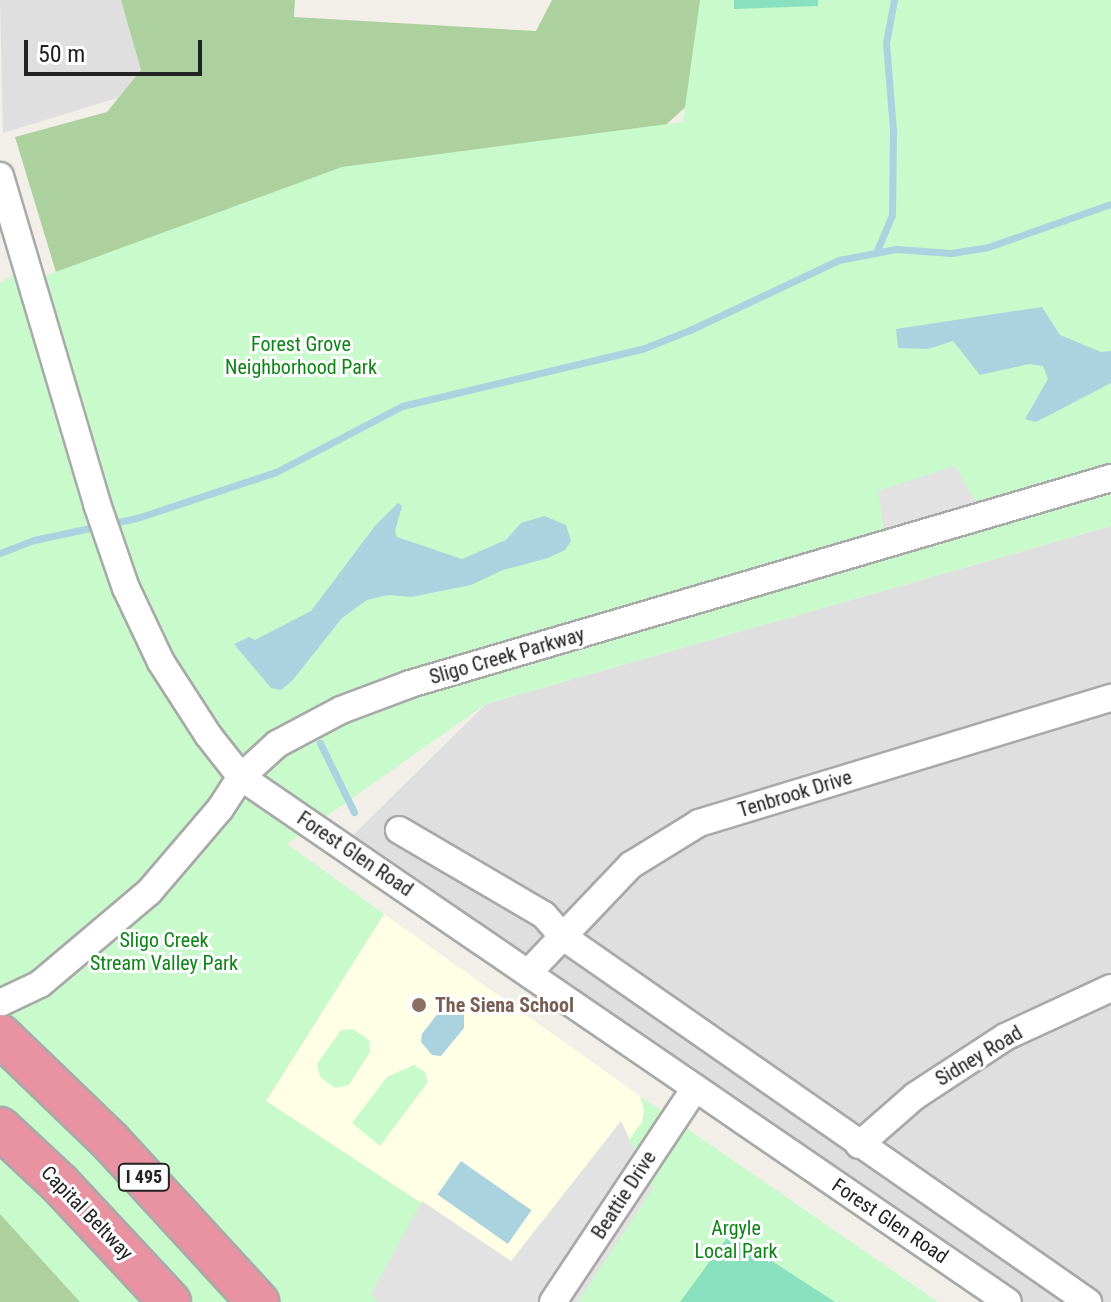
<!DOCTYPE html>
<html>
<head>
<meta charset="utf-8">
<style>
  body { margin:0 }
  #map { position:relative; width:1111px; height:1302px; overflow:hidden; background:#f2efe9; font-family:"Roboto Condensed",sans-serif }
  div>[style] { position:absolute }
  .residential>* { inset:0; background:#e0dfdf }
  .education>* { inset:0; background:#ffffe5 }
  .forest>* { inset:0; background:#add19e }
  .park>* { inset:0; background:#c8facc }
  .pitch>* { inset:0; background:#88e0be }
  .parking>* { inset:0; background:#e2e2e2 }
  .water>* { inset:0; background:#aad3df; transform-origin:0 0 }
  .stream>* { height:7px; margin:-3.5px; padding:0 3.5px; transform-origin:3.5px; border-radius:3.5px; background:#aad3df }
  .roads { filter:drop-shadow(2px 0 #a9a9a9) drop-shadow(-2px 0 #a9a9a9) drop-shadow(0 2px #a9a9a9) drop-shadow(0 -2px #a9a9a9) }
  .minor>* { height:26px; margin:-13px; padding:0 13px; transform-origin:13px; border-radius:13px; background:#fff }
  .highway>* { height:40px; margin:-20px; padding:0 20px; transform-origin:20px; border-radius:20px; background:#e892a2 }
  .dots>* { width:22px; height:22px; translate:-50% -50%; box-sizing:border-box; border:4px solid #fff; border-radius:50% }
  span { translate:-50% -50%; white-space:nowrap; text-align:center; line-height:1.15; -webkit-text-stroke:6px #fff; paint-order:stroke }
  .shield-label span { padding:2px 6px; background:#fff; border:2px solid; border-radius:6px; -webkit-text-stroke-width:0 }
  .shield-label { font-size:18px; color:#222; font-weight:700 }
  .park-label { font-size:20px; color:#0c8416 }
  .street-label { font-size:20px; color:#222 }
  .education-label { font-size:20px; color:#785e54; font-weight:700 }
  .left { translate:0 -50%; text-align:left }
  .scale { position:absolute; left:24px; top:40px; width:178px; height:36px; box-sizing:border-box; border:4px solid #222; border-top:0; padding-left:10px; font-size:24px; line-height:28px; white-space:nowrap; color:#222; -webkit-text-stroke:6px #fff; paint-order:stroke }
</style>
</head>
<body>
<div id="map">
  <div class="residential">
    <i style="clip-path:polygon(0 0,134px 0,160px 85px,3px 133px)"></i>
    <i style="clip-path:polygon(1111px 526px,1111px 1302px,1008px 1302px,342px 846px,486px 704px)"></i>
  </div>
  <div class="education">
    <i style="clip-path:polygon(384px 914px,640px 1096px,644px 1109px,642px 1122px,532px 1276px,266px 1101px)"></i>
  </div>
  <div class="forest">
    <i style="clip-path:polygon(121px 0,295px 0,294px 17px,536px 31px,552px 0,1111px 0,592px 311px,703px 91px,622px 165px,75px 335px,15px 137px,107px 112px,141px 70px)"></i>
    <i style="clip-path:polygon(0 1205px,100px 1302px,0 1302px)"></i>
  </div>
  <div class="park">
    <i style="clip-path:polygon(700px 0,1111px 0,1111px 526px,486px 704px,287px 844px,384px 914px,266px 1101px,532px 1276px,642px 1122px,644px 1109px,640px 1096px,938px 1302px,80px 1302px,0 1214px,0 284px,16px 272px,20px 285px,342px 167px,683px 122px)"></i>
    <i style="clip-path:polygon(353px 1029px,369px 1040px,370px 1052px,349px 1085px,335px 1088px,320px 1077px,317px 1064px,341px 1030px)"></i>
    <i style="clip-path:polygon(414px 1065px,425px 1072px,428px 1082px,380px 1146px,352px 1123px,387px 1077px)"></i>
  </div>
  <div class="pitch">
    <i style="clip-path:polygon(734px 0,818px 0,818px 6px,734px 9px)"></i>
    <i style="clip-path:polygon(730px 1234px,835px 1302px,680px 1302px)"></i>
  </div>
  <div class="parking">
    <i style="clip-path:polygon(955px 466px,976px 502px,884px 532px,878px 491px)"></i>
    <i style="clip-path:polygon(621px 1121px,653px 1188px,578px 1302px,378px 1302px,371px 1294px,422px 1201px,511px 1261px)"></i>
  </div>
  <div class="water">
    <i style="clip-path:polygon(1042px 307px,1060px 335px,1101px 352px,1111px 351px,1111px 383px,1036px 422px,1025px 419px,1048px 379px,1043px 366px,1029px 364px,980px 375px,953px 341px,928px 349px,898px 348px,896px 329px)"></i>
    <i style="clip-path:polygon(398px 503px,402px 506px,395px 531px,397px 537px,462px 559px,506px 540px,521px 523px,544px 516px,566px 525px,571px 541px,565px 550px,548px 558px,503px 570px,471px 585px,411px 597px,388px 595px,367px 600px,342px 618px,292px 681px,281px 690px,271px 688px,234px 644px,249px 637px,255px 640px,311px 611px,375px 526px)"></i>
    <i style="clip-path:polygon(449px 1005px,464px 1013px,464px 1028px,441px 1056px,432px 1055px,421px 1042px,422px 1034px,441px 1009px)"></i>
    <i style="left:461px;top:1161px;width:86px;height:41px;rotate:35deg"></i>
  </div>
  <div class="stream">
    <i style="left:876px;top:253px;width:41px;rotate:-67.2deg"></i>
    <i style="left:892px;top:215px;width:85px;rotate:-89.3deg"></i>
    <i style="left:893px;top:130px;width:87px;rotate:-94.6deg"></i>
    <i style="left:886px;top:43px;width:44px;rotate:-79.5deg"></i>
    <i style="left:0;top:553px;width:36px;rotate:-21deg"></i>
    <i style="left:34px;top:540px;width:105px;rotate:-12.1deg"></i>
    <i style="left:137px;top:518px;width:146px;rotate:-18.3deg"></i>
    <i style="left:276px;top:472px;width:142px;rotate:-27.6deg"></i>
    <i style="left:402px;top:406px;width:247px;rotate:-13.4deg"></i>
    <i style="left:642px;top:349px;width:52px;rotate:-21.6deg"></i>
    <i style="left:690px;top:330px;width:165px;rotate:-25.2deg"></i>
    <i style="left:839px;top:260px;width:58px;rotate:-10.9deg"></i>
    <i style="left:896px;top:249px;width:55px;rotate:4.2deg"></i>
    <i style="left:951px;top:253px;width:37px;rotate:-9deg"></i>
    <i style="left:988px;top:247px;width:130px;rotate:-19.3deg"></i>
    <i style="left:320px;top:743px;width:77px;rotate:63.8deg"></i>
  </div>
  <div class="roads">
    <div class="minor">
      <i style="left:0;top:176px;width:342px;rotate:73.5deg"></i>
      <i style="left:97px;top:504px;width:89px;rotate:71deg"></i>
      <i style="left:126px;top:588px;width:82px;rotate:64.7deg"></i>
      <i style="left:161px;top:662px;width:87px;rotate:57.2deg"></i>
      <i style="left:208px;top:735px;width:53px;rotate:51.8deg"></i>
      <i style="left:241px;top:777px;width:929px;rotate:34.39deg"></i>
      <i style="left:399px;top:830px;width:168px;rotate:30.4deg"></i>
      <i style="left:544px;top:915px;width:28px;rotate:49deg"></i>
      <i style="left:562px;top:936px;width:641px;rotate:34.83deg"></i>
      <i style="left:528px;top:973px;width:149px;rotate:-46.4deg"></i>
      <i style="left:631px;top:865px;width:80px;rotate:-31.7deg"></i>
      <i style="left:699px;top:823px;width:431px;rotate:-16.9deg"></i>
      <i style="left:0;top:1003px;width:44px;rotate:-25.4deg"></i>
      <i style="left:40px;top:984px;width:143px;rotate:-40.2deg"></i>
      <i style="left:149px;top:892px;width:109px;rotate:-49.5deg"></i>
      <i style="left:220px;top:809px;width:38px;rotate:-57deg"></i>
      <i style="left:241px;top:777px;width:49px;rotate:-42.5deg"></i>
      <i style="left:277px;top:744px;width:72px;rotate:-28deg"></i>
      <i style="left:341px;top:710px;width:74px;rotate:-20.6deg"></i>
      <i style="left:410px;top:684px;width:731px;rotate:-16.38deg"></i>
      <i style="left:859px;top:1145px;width:74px;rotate:-41.2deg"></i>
      <i style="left:915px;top:1096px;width:108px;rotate:-33.2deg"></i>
      <i style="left:1005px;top:1037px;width:117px;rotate:-24.8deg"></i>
      <i style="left:553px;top:1302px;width:257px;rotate:-56.4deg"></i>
    </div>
    <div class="highway">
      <i style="left:0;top:1035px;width:153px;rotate:43.9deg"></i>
      <i style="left:110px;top:1141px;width:219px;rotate:47.4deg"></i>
      <i style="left:0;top:1128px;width:82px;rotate:43deg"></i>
      <i style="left:60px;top:1184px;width:161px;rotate:47deg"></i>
    </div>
  </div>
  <div class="dots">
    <i style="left:419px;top:1005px;background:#8d6e63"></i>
  </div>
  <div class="shield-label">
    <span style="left:144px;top:1177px">I 495</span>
  </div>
  <div class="park-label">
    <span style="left:301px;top:356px">Forest Grove<br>Neighborhood Park</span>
    <span style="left:164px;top:952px">Sligo Creek<br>Stream Valley Park</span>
    <span style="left:736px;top:1240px">Argyle<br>Local Park</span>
  </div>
  <div class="street-label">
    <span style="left:507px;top:656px;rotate:-16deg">Sligo Creek Parkway</span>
    <span style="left:795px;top:794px;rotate:-17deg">Tenbrook Drive</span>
    <span style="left:355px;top:854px;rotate:34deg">Forest Glen Road</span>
    <span style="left:979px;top:1056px;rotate:-31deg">Sidney Road</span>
    <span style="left:624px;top:1195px;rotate:-57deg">Beattie Drive</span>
    <span style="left:87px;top:1213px;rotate:46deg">Capital Beltway</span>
    <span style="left:890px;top:1221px;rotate:34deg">Forest Glen Road</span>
  </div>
  <div class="education-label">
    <span class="left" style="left:435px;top:1005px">The Siena School</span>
  </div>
  <div class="scale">50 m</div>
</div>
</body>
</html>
